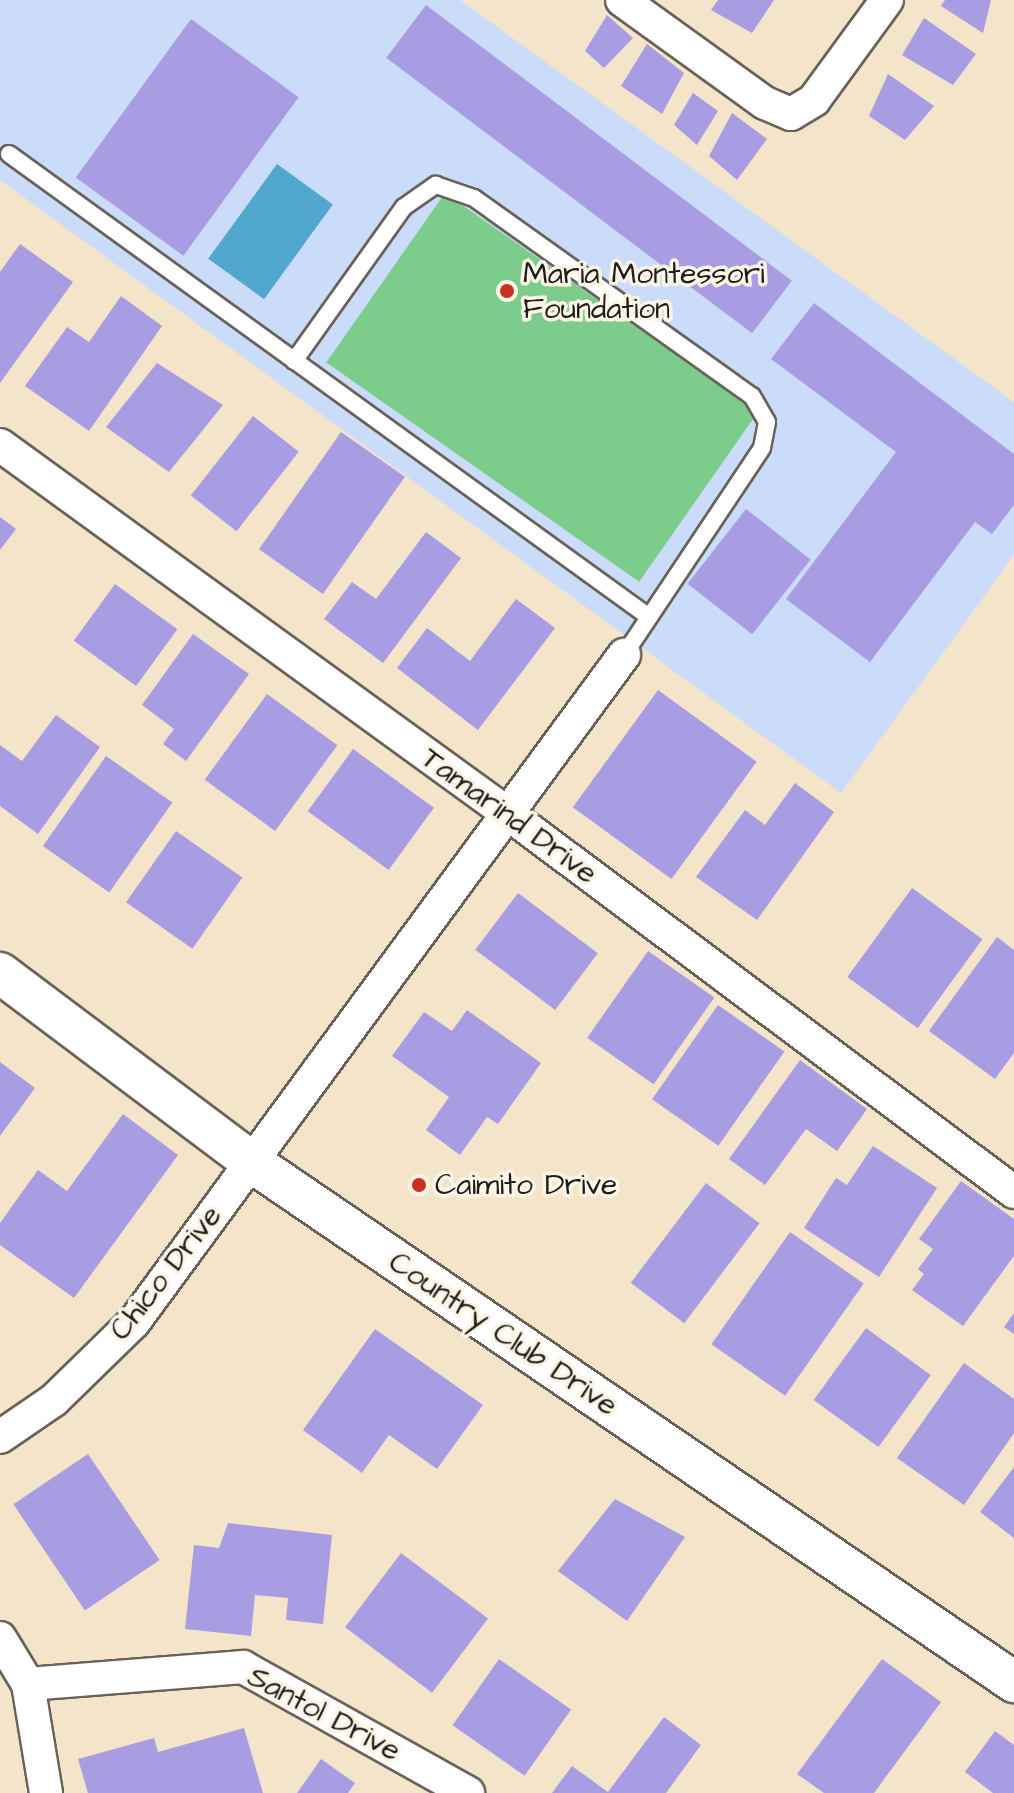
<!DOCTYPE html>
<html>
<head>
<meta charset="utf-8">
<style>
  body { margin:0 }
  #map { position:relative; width:1014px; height:1793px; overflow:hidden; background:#f4e5ca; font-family:"Architects Daughter",sans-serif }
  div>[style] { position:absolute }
  .built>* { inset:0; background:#cadcf9 }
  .green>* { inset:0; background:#7ccc8c; transform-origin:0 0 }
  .water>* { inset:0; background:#51a7cd; transform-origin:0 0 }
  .building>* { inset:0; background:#a89ce3; transform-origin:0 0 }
  .roads { filter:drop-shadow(2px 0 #686259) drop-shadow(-2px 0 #686259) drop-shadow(0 2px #686259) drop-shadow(0 -2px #686259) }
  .service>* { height:16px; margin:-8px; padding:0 8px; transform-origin:8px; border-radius:8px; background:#fff }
  .minor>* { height:32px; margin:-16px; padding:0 16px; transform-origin:16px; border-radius:16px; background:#fff }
  .tertiary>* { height:40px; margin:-20px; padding:0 20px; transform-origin:20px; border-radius:20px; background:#fff }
  .dots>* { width:22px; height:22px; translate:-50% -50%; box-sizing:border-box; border:4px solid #fcf5e5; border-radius:50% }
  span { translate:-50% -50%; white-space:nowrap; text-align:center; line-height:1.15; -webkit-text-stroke:7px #fcf5e5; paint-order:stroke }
  .poi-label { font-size:30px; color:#1c1c1c }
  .left { translate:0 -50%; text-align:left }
  .street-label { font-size:30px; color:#1c1c1c }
</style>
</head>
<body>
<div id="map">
  <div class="built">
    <i style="clip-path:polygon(0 0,460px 0,1014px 402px,1014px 555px,841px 793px,0 180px)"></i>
  </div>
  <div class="green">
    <i style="left:445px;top:193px;width:382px;height:207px;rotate:35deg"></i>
  </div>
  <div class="water">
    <i style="left:277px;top:164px;width:69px;height:117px;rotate:36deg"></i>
  </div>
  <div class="building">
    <i style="clip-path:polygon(718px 0,774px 0,752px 33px,711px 10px)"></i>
    <i style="clip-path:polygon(945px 0,991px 0,983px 33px,941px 6px)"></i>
    <i style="left:426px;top:5px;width:458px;height:66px;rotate:37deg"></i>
    <i style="clip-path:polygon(607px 15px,633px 38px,604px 68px,585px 51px)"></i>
    <i style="clip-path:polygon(924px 18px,976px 54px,953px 85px,902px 55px)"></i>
    <i style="left:191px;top:19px;width:133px;height:196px;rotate:36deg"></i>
    <i style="clip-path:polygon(647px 44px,684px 73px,662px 114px,621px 86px)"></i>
    <i style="clip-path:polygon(888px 74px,934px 106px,905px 140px,869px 116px)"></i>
    <i style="clip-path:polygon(693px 93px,718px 111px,697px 145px,674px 125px)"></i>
    <i style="clip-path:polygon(732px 113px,767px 139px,737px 180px,709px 156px)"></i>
    <i style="clip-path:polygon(20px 244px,73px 282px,0 383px,0 272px)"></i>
    <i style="clip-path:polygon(121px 296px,162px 326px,89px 431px,25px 386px,67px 327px,89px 342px)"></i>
    <i style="clip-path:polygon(814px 303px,1014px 454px,1014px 505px,992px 534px,975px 522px,870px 662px,786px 599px,896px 452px,771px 359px)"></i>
    <i style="clip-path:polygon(157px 363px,223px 405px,169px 472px,106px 427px)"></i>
    <i style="left:253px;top:416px;width:58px;height:101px;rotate:38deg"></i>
    <i style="left:341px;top:432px;width:78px;height:143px;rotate:35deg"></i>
    <i style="left:746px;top:509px;width:82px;height:95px;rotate:38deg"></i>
    <i style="clip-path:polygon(0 517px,16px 529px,0 550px)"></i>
    <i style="clip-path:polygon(426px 532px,461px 558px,383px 663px,324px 619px,352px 582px,376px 599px)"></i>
    <i style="left:115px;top:584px;width:77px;height:70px;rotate:36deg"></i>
    <i style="clip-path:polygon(516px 599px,555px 628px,478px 730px,397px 668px,427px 628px,470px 661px)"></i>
    <i style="clip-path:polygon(193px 634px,249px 674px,186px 761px,163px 744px,174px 729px,142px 705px)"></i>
    <i style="left:658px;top:690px;width:122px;height:145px;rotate:36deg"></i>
    <i style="left:267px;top:694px;width:87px;height:106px;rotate:36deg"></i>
    <i style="clip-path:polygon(56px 715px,100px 747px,38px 834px,0 806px,0 745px,22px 761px)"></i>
    <i style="left:353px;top:749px;width:100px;height:77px;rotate:36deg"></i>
    <i style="left:106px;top:756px;width:81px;height:110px;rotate:35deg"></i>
    <i style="clip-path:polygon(795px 783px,834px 812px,757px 920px,696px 877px,745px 810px,765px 825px)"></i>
    <i style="left:176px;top:831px;width:81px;height:87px;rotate:35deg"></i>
    <i style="left:912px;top:888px;width:87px;height:110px;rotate:36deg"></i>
    <i style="left:518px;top:893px;width:100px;height:71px;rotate:37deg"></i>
    <i style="clip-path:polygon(997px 937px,1014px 950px,1014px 1053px,995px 1079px,929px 1031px)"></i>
    <i style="left:648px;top:951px;width:81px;height:106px;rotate:35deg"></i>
    <i style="left:718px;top:1005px;width:81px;height:115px;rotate:35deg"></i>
    <i style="clip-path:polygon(467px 1010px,541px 1063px,498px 1124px,487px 1117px,460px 1155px,426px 1130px,449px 1097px,392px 1056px,424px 1012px,452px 1031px)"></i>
    <i style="clip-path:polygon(800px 1060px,867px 1109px,837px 1151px,806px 1129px,765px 1185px,729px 1159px)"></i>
    <i style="clip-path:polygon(0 1062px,35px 1088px,0 1136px)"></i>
    <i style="clip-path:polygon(123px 1114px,178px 1155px,74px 1298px,0 1245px,0 1223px,38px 1170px,67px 1191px)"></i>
    <i style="clip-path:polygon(873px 1146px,937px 1188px,879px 1277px,804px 1228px,836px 1178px,847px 1185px)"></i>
    <i style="clip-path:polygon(961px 1181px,1014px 1219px,1014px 1256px,963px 1326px,912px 1290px,924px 1274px,918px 1269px,933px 1249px,919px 1239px)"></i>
    <i style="left:706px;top:1183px;width:67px;height:125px;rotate:37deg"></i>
    <i style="left:790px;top:1232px;width:90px;height:137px;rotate:35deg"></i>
    <i style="clip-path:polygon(1014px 1313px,1014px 1334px,1004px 1327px)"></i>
    <i style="left:866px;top:1328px;width:80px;height:89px;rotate:36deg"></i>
    <i style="clip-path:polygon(375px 1329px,483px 1405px,437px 1469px,389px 1435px,362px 1473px,303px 1430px)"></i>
    <i style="clip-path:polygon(964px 1363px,1014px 1399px,1014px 1433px,964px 1505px,897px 1458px)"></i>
    <i style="left:88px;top:1454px;width:128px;height:90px;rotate:56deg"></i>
    <i style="clip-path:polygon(1014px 1467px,1014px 1538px,980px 1512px)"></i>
    <i style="clip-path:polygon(615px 1499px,685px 1537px,627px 1621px,558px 1571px)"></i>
    <i style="clip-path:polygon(228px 1523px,332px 1535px,323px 1624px,286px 1620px,288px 1598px,255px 1595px,251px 1636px,185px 1629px,194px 1545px,219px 1548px)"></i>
    <i style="left:401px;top:1553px;width:109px;height:93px;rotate:37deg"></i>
    <i style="left:499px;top:1659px;width:88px;height:81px;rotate:35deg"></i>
    <i style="clip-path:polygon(882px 1659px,941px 1702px,874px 1793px,824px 1793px,797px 1774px)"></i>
    <i style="clip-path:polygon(664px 1717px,701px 1745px,666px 1793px,552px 1793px,572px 1766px,608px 1792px)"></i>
    <i style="clip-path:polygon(244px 1728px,263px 1793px,88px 1793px,78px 1759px,154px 1738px,158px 1752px)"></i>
    <i style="clip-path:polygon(995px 1731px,1014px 1745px,1014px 1793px,993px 1793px,965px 1772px)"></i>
    <i style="clip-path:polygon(321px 1759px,355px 1783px,348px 1793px,297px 1793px)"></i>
  </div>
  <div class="roads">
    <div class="service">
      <i style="left:9px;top:154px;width:790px;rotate:35.88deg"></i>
      <i style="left:294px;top:361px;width:189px;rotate:-54.5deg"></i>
      <i style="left:404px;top:207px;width:39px;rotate:-35deg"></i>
      <i style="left:436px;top:185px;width:40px;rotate:18.9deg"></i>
      <i style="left:474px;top:198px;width:341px;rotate:35.5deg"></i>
      <i style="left:752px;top:396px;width:30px;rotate:60deg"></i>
      <i style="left:767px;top:422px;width:26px;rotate:101deg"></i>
      <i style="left:762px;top:448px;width:249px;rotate:123.7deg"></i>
    </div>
    <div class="minor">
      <i style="left:622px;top:0;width:176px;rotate:35.8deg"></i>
      <i style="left:765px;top:103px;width:28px;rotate:23deg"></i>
      <i style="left:791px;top:114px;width:27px;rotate:-31deg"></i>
      <i style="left:814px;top:100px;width:124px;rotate:-53.9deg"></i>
      <i style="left:0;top:445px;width:631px;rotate:35.98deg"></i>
      <i style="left:511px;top:816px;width:628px;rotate:36.78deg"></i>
      <i style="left:0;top:1437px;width:65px;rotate:-34.4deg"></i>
      <i style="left:54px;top:1400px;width:112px;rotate:-44.3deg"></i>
      <i style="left:134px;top:1322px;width:828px;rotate:-53.7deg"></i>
      <i style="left:0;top:1638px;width:54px;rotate:58.7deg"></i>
      <i style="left:28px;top:1684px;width:110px;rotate:80.6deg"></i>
      <i style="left:28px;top:1684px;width:216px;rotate:-4.5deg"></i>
      <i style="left:243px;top:1667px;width:258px;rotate:29.2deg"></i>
    </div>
    <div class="tertiary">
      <i style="left:0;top:973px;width:313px;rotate:36.9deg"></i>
      <i style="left:250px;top:1161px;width:925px;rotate:34.29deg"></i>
    </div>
  </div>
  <div class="dots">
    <i style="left:507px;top:291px;background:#c8321e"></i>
    <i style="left:419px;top:1185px;background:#c8321e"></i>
  </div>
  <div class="poi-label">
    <span class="left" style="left:523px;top:291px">Maria Montessori<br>Foundation</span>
    <span class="left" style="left:435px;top:1185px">Caimito Drive</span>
  </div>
  <div class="street-label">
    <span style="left:509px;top:816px;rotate:36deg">Tamarind Drive</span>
    <span style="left:166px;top:1273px;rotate:-52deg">Chico Drive</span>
    <span style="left:503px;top:1334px;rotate:34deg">Country Club Drive</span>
    <span style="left:324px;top:1714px;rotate:28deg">Santol Drive</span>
  </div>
</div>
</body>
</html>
